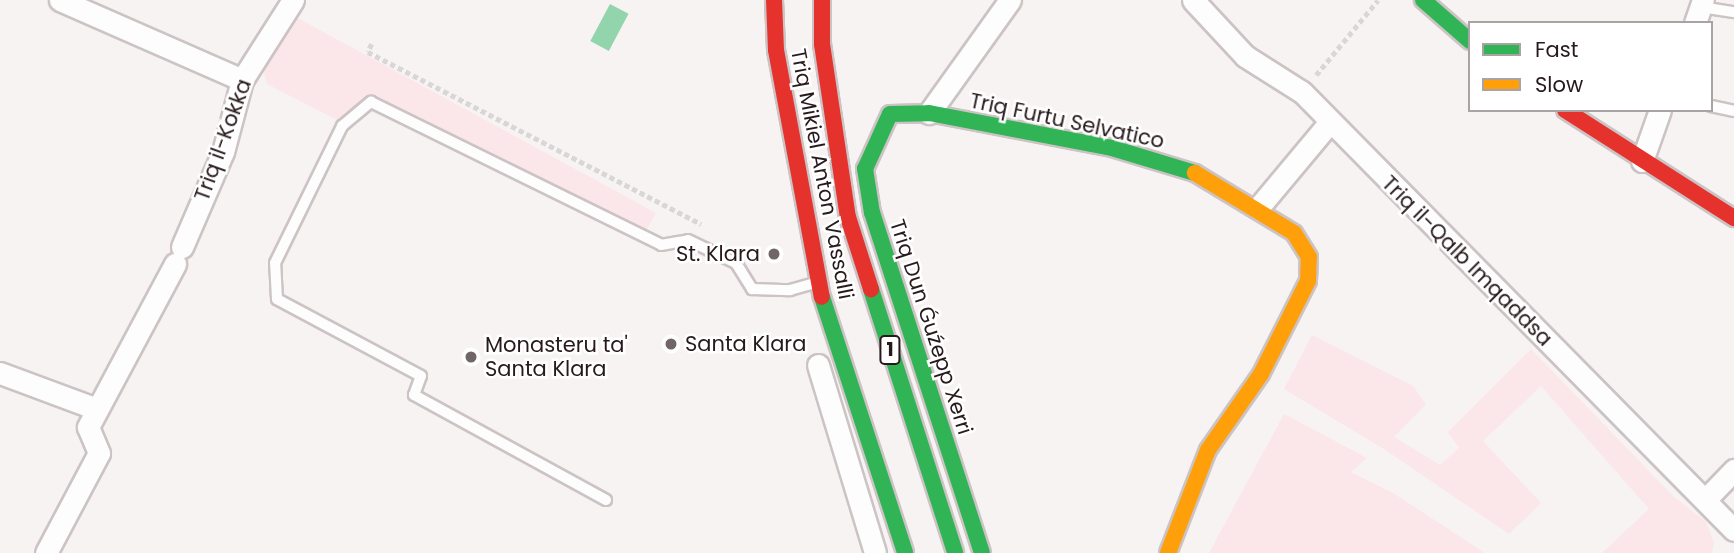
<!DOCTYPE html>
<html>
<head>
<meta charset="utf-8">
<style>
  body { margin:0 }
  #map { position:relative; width:1734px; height:553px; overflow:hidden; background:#f7f3f3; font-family:Poppins,sans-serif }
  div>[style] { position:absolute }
  .green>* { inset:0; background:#fbe6e9 }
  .water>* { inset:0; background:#92d5ac; transform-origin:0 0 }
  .path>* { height:4.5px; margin-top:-2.25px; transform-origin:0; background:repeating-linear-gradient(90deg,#d8d6d7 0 5px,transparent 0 8.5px) }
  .roads { filter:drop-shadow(2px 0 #ccc3c4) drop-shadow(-2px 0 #ccc3c4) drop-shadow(0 2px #ccc3c4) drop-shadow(0 -2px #ccc3c4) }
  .lane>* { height:10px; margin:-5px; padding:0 5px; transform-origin:5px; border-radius:5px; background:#fefdfd }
  .street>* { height:21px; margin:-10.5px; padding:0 10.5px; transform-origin:10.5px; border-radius:10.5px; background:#fefdfd }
  .fast>* { height:16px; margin:-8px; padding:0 8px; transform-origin:8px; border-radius:8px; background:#30b455 }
  .slow>* { height:16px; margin:-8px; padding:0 8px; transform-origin:8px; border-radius:8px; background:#ff9f0a }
  .jam>* { height:16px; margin:-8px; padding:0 8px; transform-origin:8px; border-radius:8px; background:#e5322d }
  .dots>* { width:19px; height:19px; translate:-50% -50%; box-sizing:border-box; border:4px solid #fff; border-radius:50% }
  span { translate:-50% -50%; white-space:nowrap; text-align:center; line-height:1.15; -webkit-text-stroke:5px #fff; paint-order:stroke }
  .shield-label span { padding:2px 5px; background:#fff; border:2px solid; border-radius:5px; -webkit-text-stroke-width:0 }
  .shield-label { font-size:19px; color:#27191c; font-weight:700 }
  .street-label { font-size:21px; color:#27191c }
  .poi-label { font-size:21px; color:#27191c }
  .right { translate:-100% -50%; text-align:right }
  .left { translate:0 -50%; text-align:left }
  .legend { position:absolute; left:1468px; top:21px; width:245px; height:91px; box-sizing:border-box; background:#fff; border:2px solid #a9a3a4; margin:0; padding:9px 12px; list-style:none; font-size:21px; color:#27191c }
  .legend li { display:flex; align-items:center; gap:14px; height:35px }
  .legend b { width:35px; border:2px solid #a9a3a4 }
</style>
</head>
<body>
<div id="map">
  <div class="green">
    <i style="clip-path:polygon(294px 16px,656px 213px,646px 231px,384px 101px,365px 100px,337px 120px,267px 84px,264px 72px)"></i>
    <i style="clip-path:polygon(1312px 335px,1413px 386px,1426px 404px,1394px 437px,1440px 465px,1459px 448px,1448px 432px,1531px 349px,1673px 496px,1706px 522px,1714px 543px,1712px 553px,1602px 553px,1649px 509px,1541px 386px,1483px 441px,1541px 503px,1509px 534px,1384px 449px,1284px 389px)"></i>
    <i style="clip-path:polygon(1284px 414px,1367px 458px,1351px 472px,1393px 493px,1485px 553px,1209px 553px)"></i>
  </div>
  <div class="water">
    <i style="left:610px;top:4px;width:21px;height:42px;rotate:28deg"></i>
  </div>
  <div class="path">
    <i style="left:372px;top:44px;width:9px;rotate:117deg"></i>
    <i style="left:368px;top:52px;width:375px;rotate:27.3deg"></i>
    <i style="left:1316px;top:75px;width:97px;rotate:-50.4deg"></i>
  </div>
  <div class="roads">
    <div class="lane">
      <i style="left:1701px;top:7px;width:33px;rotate:9deg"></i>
      <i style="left:1711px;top:106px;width:24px;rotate:12deg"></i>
      <i style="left:606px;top:500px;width:219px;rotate:-151.3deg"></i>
      <i style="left:414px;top:395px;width:20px;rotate:-70deg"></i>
      <i style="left:421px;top:376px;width:163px;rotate:-151.9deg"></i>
      <i style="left:277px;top:299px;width:36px;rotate:-93deg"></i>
      <i style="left:275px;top:263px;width:153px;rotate:-63.9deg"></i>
      <i style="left:342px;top:126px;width:38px;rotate:-40deg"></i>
      <i style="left:371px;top:102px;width:323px;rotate:26.2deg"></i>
      <i style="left:661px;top:245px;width:27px;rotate:-10deg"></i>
      <i style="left:688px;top:240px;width:53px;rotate:25.6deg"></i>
      <i style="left:736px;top:263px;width:31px;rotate:58deg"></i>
      <i style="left:752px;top:289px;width:38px;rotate:2deg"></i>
      <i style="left:790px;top:290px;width:22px;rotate:-16deg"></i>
    </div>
    <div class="street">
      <i style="left:60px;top:0;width:199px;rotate:23.7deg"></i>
      <i style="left:1193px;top:0;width:76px;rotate:47.1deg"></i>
      <i style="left:1245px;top:56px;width:67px;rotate:32.3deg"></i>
      <i style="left:1302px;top:92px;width:615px;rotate:45.4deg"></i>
      <i style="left:1695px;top:23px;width:24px;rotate:-71deg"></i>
      <i style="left:929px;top:113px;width:139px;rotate:-54.4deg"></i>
      <i style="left:1642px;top:161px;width:54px;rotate:-70.6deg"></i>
      <i style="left:1258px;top:208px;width:111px;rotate:-50.1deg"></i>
      <i style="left:182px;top:247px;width:103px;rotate:-66.7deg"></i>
      <i style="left:223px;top:152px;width:74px;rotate:-75.2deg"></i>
      <i style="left:242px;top:80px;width:95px;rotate:-57.5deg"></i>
      <i style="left:818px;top:365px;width:196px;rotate:73.1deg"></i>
      <i style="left:0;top:373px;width:103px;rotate:20.4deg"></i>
      <i style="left:1705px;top:500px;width:42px;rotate:-46deg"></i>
      <i style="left:46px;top:553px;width:113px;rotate:-62.1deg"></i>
      <i style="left:99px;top:453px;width:28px;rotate:-113deg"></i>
      <i style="left:88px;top:427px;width:185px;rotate:-61.9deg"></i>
    </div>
    <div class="fast">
      <i style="left:1423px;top:0;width:62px;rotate:41.1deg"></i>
      <i style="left:871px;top:289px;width:277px;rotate:72.3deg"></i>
      <i style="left:822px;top:297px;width:269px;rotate:72deg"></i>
      <i style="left:982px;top:553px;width:357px;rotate:-107.9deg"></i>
      <i style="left:872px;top:213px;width:45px;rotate:-99deg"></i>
      <i style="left:865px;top:169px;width:60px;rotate:-65.6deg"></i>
      <i style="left:890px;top:114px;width:39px;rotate:-1deg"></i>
      <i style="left:929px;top:113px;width:186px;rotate:10.8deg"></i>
      <i style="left:1112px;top:148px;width:87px;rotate:16.8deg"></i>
    </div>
    <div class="slow">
      <i style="left:1168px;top:553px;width:110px;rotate:-68.8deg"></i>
      <i style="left:1208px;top:450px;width:93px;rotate:-55.1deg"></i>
      <i style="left:1261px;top:374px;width:104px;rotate:-63.2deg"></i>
      <i style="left:1308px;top:281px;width:24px;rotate:-88deg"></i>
      <i style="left:1309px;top:257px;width:28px;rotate:-122deg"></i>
      <i style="left:1294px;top:233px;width:116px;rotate:-148.8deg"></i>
    </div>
    <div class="jam">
      <i style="left:774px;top:0;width:50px;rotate:87.7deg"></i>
      <i style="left:776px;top:50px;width:251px;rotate:79.5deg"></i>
      <i style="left:822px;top:0;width:44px;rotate:90deg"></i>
      <i style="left:822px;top:44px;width:175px;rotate:81.5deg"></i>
      <i style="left:848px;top:217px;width:76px;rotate:72.3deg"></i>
      <i style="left:1565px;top:110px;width:201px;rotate:32.6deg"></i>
    </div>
  </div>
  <div class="dots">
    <i style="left:774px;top:254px;background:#706567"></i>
    <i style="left:671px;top:344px;background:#706567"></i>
    <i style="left:471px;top:357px;background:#706567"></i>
  </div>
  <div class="shield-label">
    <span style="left:890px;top:350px">1</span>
  </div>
  <div class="street-label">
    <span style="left:1067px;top:121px;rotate:12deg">Triq Furtu Selvatico</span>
    <span style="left:223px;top:140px;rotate:-70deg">Triq il-Kokka</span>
    <span style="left:822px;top:174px;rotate:79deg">Triq Mikiel Anton Vassalli</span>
    <span style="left:1467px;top:261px;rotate:45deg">Triq il-Qalb Imqaddsa</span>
    <span style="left:931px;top:327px;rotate:72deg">Triq Dun Ǵuźepp Xerri</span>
  </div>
  <div class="poi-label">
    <span class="right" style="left:760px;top:254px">St. Klara</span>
    <span class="left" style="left:685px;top:344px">Santa Klara</span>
    <span class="left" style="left:485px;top:357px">Monasteru ta'<br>Santa Klara</span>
  </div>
  <ul class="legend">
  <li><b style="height:9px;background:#30b455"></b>Fast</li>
  <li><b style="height:9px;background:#ff9f0a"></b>Slow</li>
  </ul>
</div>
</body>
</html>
